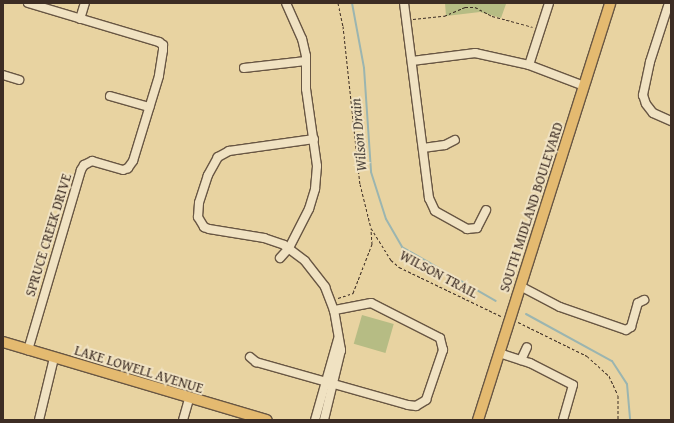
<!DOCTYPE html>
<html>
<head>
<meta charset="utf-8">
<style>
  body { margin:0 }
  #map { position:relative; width:674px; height:423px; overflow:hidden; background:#e8d3a1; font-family:"Gentium Book Plus",serif }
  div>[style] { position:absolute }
  .green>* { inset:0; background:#b6bc84; transform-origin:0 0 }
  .stream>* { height:2px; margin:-1px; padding:0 1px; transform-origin:1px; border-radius:1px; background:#9bb5b0 }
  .path>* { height:1px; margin-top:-0.5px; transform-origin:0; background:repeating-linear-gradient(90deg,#3d2d24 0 3px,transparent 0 5px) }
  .roads { filter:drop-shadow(1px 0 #685643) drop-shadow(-1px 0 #685643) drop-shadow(0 1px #685643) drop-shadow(0 -1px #685643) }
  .minor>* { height:8px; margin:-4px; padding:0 4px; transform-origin:4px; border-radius:4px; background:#f0e2c2 }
  .major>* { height:10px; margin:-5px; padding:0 5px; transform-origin:5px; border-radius:5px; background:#e4ba70 }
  span { translate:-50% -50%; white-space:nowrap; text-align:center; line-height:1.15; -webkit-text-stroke:4px #f0e2c2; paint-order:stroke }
  .street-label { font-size:14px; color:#3d2d24 }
  .water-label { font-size:15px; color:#504840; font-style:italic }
  .frame { position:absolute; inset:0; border:4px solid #3d2d24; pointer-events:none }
</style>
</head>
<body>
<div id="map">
  <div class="green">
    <i style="clip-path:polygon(445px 3px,504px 3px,506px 4px,501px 18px,480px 12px,446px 16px)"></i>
    <i style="left:362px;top:315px;width:33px;height:30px;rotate:16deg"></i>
  </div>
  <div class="stream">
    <i style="left:352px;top:3px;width:66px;rotate:79.5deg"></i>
    <i style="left:364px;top:68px;width:104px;rotate:86.1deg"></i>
    <i style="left:371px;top:172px;width:49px;rotate:72.3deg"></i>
    <i style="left:386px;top:219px;width:32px;rotate:60deg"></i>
    <i style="left:402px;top:247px;width:108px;rotate:29.9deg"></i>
    <i style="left:526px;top:314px;width:98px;rotate:28.7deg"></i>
    <i style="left:612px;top:361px;width:27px;rotate:57deg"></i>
    <i style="left:627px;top:384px;width:36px;rotate:85deg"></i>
  </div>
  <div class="path">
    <i style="left:338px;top:3px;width:24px;rotate:78deg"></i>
    <i style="left:343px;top:26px;width:159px;rotate:83.9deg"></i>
    <i style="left:360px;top:184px;width:45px;rotate:76deg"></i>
    <i style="left:371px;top:228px;width:38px;rotate:58deg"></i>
    <i style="left:391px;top:260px;width:11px;rotate:41deg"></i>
    <i style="left:399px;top:267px;width:113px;rotate:25.7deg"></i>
    <i style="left:413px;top:19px;width:31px;rotate:-6deg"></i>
    <i style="left:444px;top:16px;width:23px;rotate:-23deg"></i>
    <i style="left:465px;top:7px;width:10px"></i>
    <i style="left:475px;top:7px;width:19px;rotate:28deg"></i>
    <i style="left:492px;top:16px;width:42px;rotate:15deg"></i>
    <i style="left:338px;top:298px;width:16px;rotate:-18deg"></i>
    <i style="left:353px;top:293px;width:53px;rotate:-68.8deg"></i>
    <i style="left:372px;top:244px;width:15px;rotate:-94deg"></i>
    <i style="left:518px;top:322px;width:77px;rotate:26.2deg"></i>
    <i style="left:587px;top:356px;width:30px;rotate:42deg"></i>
    <i style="left:609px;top:376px;width:21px;rotate:65deg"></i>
    <i style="left:618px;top:395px;width:25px;rotate:90deg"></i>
  </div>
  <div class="roads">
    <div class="minor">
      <i style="left:28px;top:3px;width:137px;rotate:16.6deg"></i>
      <i style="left:159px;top:42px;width:5px;rotate:37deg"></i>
      <i style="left:163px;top:45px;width:5px;rotate:90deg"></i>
      <i style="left:163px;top:50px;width:26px;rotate:99deg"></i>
      <i style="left:159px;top:76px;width:89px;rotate:107deg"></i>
      <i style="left:133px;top:161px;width:9px;rotate:126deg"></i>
      <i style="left:128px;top:168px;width:5px;rotate:158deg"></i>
      <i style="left:123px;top:170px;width:32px;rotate:-164deg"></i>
      <i style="left:92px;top:161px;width:9px;rotate:153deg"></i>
      <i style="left:84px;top:165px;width:6px;rotate:121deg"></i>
      <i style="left:81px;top:170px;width:188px;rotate:106.4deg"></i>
      <i style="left:404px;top:3px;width:197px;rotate:82.7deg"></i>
      <i style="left:429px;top:198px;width:14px;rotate:65deg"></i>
      <i style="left:435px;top:211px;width:37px;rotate:29deg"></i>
      <i style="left:467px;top:229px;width:10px;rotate:-6deg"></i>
      <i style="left:477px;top:228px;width:20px;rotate:-63deg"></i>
      <i style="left:669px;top:3px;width:62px;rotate:107.9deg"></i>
      <i style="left:650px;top:62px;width:34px;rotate:102deg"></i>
      <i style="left:643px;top:95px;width:9px;rotate:72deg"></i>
      <i style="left:646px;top:104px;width:11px;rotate:52deg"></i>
      <i style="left:653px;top:113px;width:20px;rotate:24deg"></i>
      <i style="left:80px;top:19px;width:17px;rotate:-73deg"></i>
      <i style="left:412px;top:61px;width:64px;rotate:-7.2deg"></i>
      <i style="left:475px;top:53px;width:55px;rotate:12.5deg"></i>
      <i style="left:529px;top:65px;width:59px;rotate:20.9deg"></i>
      <i style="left:529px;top:65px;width:65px;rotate:-72.1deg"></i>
      <i style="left:244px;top:68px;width:62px;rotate:-6.4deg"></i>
      <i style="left:3px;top:75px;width:17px;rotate:17deg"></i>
      <i style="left:110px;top:96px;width:41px;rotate:15.8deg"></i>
      <i style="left:314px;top:139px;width:86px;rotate:172deg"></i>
      <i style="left:229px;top:151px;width:13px;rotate:151deg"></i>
      <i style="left:218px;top:157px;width:21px;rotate:119deg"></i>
      <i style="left:208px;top:175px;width:29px;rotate:108deg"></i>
      <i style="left:199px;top:203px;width:14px;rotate:94deg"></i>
      <i style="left:198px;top:217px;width:12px;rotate:59deg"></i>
      <i style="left:204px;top:227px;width:5px;rotate:22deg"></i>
      <i style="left:209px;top:229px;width:56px;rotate:9.3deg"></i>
      <i style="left:264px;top:238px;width:21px;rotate:19deg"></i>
      <i style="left:284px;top:245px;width:26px;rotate:37deg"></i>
      <i style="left:305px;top:261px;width:33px;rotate:52deg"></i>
      <i style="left:325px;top:287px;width:25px;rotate:69deg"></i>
      <i style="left:334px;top:310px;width:41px;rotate:80.1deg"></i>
      <i style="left:341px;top:350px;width:72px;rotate:103.7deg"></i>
      <i style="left:423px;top:148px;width:22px;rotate:-8deg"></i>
      <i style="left:445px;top:145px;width:11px;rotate:-27deg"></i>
      <i style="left:280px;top:258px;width:13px;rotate:-48deg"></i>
      <i style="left:289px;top:248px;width:44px;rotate:-62.9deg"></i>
      <i style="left:309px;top:209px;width:21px;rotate:-73deg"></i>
      <i style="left:315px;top:189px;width:23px;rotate:-85deg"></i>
      <i style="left:317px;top:166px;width:78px;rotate:-98.1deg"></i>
      <i style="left:306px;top:89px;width:33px;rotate:-90deg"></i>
      <i style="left:306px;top:56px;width:17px;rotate:-103deg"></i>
      <i style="left:302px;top:39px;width:39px;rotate:-114deg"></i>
      <i style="left:520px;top:286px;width:45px;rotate:27.7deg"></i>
      <i style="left:560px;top:307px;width:70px;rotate:19.2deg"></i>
      <i style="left:626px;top:330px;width:6px;rotate:-31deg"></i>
      <i style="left:631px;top:327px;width:25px;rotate:-74deg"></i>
      <i style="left:638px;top:303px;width:7px;rotate:-27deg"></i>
      <i style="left:499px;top:353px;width:33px;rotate:18deg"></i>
      <i style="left:530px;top:363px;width:48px;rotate:27.1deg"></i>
      <i style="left:573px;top:385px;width:36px;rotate:106deg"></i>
      <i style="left:250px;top:357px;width:8px;rotate:40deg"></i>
      <i style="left:256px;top:362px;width:158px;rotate:15.8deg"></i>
      <i style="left:408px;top:405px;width:8px;rotate:7deg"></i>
      <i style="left:416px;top:406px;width:12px;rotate:-31deg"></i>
      <i style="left:426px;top:400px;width:53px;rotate:-71.2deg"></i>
      <i style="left:443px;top:350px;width:12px;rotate:-104deg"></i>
      <i style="left:440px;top:338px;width:77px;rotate:-153.1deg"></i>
      <i style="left:371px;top:303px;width:38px;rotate:169deg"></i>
      <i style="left:521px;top:360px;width:14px;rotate:-65deg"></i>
      <i style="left:39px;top:420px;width:64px;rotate:-76.4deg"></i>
      <i style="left:183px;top:420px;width:22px;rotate:-74deg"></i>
      <i style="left:315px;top:420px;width:84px;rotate:-74.1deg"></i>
    </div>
    <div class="major">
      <i style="left:3px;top:342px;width:275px;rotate:16.5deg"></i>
      <i style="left:478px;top:420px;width:437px;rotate:-72.4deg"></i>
    </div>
  </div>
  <div class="street-label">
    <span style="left:531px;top:207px;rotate:-72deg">SOUTH MIDLAND BOULEVARD</span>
    <span style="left:48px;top:235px;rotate:-73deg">SPRUCE CREEK DRIVE</span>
    <span style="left:439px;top:274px;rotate:28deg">WILSON TRAIL</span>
    <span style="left:139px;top:369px;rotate:17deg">LAKE LOWELL AVENUE</span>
  </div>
  <div class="water-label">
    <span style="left:358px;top:135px;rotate:-95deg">Wilson Drain</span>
  </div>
  <div class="frame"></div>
</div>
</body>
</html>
